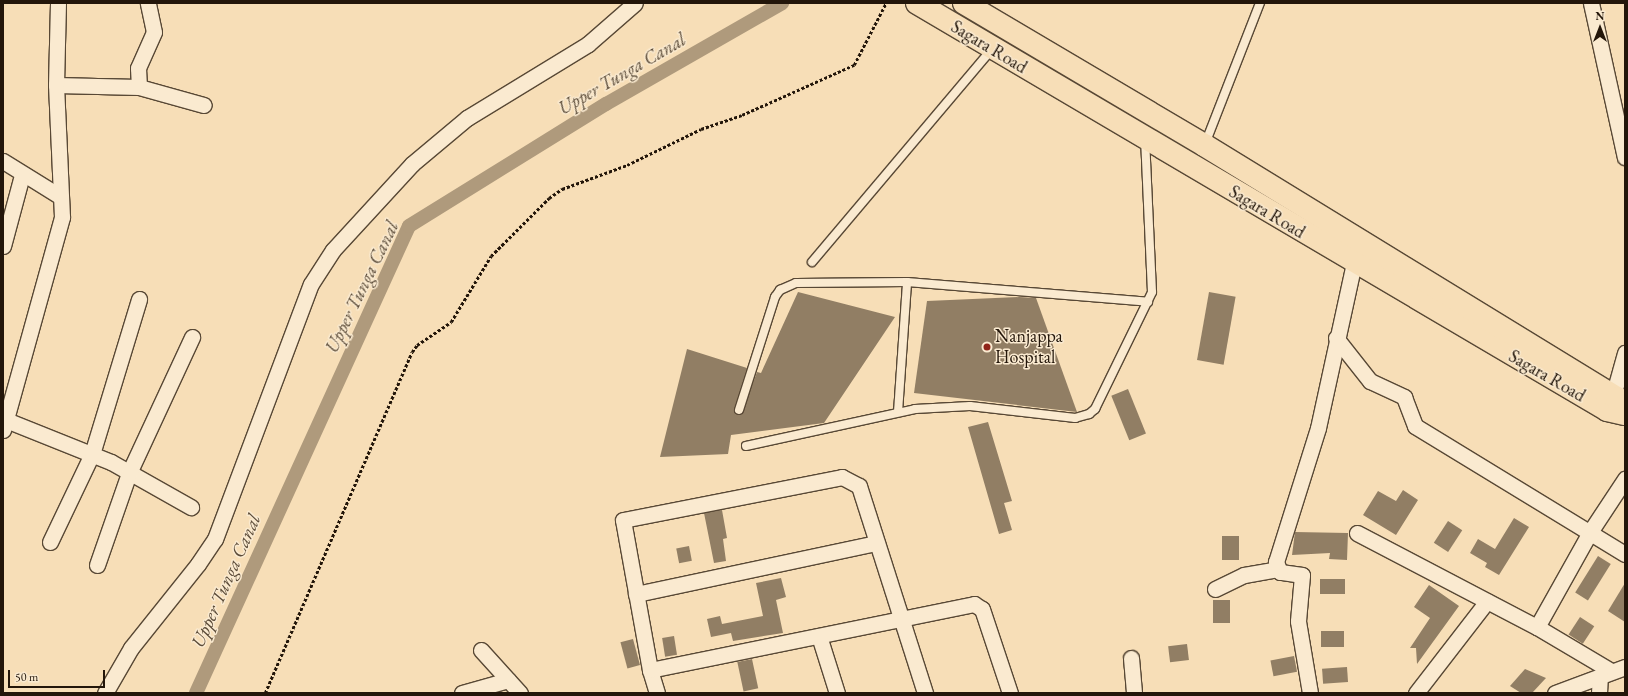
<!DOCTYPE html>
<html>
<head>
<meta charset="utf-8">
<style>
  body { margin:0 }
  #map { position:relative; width:1628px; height:696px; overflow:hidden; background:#f7deb7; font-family:"EB Garamond",serif }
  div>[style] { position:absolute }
  .canal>* { height:14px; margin:-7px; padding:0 7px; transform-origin:7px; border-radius:7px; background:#af9a7c }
  .building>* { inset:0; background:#917e64; transform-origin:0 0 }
  .path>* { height:2.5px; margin-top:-1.25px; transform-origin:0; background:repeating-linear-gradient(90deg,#23160a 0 3px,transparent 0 5px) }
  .roads { filter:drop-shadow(1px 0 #584835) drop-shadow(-1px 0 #584835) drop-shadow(0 1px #584835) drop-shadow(0 -1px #584835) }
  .lane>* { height:8px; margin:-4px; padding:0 4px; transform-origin:4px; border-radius:4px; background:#faead0 }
  .street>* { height:15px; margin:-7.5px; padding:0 7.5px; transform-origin:7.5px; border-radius:7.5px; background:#faead0 }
  .highway>* { height:22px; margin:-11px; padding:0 11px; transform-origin:11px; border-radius:11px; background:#f7deb7 }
  .dots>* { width:11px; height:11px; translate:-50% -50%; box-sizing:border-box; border:2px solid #faead0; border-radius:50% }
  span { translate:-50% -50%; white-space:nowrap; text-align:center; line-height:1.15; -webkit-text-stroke:3px #faead0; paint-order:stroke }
  .street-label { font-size:18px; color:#23160a }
  .poi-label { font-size:18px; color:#23160a }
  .left { translate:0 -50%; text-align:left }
  .water-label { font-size:19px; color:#5b4b38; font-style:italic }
  .frame { position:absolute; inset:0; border:4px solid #23160a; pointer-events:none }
  .north { position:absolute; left:1580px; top:8px; width:40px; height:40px; -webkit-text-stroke:3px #faead0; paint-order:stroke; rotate:0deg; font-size:11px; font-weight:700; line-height:16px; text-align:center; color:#23160a }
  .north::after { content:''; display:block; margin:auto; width:14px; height:18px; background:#23160a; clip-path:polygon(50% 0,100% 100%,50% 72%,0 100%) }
  .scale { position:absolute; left:8px; top:670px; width:97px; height:18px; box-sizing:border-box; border:2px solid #23160a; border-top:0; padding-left:5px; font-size:12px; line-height:14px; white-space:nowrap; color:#23160a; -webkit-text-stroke:3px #faead0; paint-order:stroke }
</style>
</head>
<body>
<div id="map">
  <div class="canal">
    <i style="left:196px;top:693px;width:513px;rotate:-65.48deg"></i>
    <i style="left:409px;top:226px;width:232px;rotate:-31.8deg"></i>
    <i style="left:606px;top:104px;width:203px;rotate:-29.8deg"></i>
  </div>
  <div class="building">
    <i style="clip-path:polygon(798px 292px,895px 317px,824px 423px,731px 435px,728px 454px,660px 457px,687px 349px,747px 368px,734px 409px,735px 414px,741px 415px,757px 372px,761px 373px)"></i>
    <i style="left:1209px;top:292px;width:27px;height:69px;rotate:10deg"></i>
    <i style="clip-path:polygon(1019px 297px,1036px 298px,1077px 412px,914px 393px,927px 301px)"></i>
    <i style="left:1128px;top:389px;width:48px;height:18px;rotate:68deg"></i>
    <i style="clip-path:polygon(988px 422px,1012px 501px,1004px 503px,1012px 530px,999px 534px,968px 427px)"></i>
    <i style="clip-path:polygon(1403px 490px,1418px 500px,1396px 535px,1363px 515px,1378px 491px,1396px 501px)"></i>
    <i style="clip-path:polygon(722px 510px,727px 538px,723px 539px,726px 561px,714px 563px,704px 513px)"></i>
    <i style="clip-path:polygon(1514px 518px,1529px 527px,1499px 575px,1485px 567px,1487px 563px,1470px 553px,1478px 539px,1495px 549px)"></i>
    <i style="left:1448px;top:521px;width:17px;height:26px;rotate:33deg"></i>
    <i style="clip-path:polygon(1295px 532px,1348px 533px,1347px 560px,1329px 559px,1330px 553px,1292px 555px)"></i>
    <i style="left:1222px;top:536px;width:17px;height:24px"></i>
    <i style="left:689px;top:546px;width:15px;height:13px;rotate:79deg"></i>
    <i style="left:1598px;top:556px;width:15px;height:43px;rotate:32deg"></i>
    <i style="clip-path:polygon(781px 578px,786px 597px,776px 600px,783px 633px,733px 641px,731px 633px,711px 637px,707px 619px,720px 616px,722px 624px,763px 616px,756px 583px)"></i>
    <i style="left:1320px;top:579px;width:25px;height:15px"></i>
    <i style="clip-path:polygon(1625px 583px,1625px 622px,1608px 611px)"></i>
    <i style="clip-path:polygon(1429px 585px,1459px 606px,1417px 664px,1416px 648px,1410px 648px,1430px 618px,1414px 607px)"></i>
    <i style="left:1213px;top:600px;width:17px;height:23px"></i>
    <i style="left:1580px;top:617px;width:17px;height:21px;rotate:33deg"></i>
    <i style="left:1321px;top:631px;width:23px;height:16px"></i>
    <i style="left:674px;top:636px;width:19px;height:12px;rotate:81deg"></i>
    <i style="left:633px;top:639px;width:27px;height:13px;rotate:75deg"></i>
    <i style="left:1187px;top:644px;width:16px;height:19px;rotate:83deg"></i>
    <i style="left:1294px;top:656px;width:16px;height:24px;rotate:79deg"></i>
    <i style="left:752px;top:659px;width:30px;height:15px;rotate:78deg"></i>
    <i style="left:1347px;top:667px;width:15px;height:25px;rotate:86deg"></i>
    <i style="clip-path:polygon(1525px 669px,1546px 678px,1532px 693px,1521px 693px,1510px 686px)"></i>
  </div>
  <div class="path">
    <i style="left:265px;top:693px;width:371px;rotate:-66.7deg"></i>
    <i style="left:412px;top:352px;width:9px;rotate:-54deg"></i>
    <i style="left:417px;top:345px;width:41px;rotate:-34.1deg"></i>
    <i style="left:451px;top:322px;width:77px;rotate:-58.8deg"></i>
    <i style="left:491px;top:256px;width:82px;rotate:-45deg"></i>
    <i style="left:549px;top:198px;width:16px;rotate:-35deg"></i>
    <i style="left:562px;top:189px;width:69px;rotate:-20.3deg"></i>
    <i style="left:627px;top:165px;width:82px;rotate:-25.9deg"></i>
    <i style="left:701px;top:129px;width:43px;rotate:-18.9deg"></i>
    <i style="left:742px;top:115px;width:123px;rotate:-24.1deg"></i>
    <i style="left:854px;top:65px;width:70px;rotate:-62.7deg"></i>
  </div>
  <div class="roads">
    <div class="lane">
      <i style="left:1205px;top:144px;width:151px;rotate:-68.7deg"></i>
      <i style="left:812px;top:262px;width:279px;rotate:-49.8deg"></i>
      <i style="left:739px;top:410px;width:119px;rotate:-72.3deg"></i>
      <i style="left:775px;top:297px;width:9px;rotate:-54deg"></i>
      <i style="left:780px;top:290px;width:17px;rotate:-24deg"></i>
      <i style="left:796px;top:283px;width:111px;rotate:-0.5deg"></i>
      <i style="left:907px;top:282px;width:242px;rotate:4.7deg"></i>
      <i style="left:898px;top:412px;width:130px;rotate:-86deg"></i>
      <i style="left:746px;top:446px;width:173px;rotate:-12.3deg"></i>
      <i style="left:915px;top:409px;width:55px;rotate:-3.1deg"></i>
      <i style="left:970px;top:406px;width:106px;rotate:6.5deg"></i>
      <i style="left:1075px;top:418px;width:15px;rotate:-16deg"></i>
      <i style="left:1089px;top:414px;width:8px;rotate:-40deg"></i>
      <i style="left:1095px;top:409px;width:130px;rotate:-64deg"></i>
      <i style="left:1152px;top:292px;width:152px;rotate:-92.6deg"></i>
    </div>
    <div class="street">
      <i style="left:1591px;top:3px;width:158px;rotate:77.6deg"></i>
      <i style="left:56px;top:85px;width:83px;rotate:1.4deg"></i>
      <i style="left:139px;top:87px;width:67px;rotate:15.5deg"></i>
      <i style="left:139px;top:87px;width:19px;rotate:-93deg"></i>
      <i style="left:138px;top:68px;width:39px;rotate:-66deg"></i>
      <i style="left:154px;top:32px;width:30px;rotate:-102deg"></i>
      <i style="left:3px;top:161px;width:68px;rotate:31.8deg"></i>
      <i style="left:3px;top:246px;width:73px;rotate:-75deg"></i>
      <i style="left:1336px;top:338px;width:55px;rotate:51.7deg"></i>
      <i style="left:1370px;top:381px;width:38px;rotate:25deg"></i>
      <i style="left:1404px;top:397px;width:31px;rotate:69deg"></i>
      <i style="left:1415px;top:426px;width:246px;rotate:31.4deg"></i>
      <i style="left:1613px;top:396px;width:45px;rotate:-74.4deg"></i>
      <i style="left:6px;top:420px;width:113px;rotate:21.8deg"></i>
      <i style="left:111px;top:462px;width:92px;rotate:29.4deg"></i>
      <i style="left:3px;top:430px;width:221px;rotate:-74.5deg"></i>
      <i style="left:62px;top:217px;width:132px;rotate:-92.6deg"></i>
      <i style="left:56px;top:85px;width:82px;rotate:-88.6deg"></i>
      <i style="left:1357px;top:533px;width:203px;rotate:27.6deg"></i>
      <i style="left:1537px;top:627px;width:86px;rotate:30.7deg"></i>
      <i style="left:50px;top:542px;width:98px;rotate:-64.5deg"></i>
      <i style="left:92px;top:454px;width:162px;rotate:-73.1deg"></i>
      <i style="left:97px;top:565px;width:97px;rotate:-70.8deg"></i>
      <i style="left:129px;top:473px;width:150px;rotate:-65.1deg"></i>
      <i style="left:1215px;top:589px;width:32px;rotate:-26deg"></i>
      <i style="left:1244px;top:575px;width:34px;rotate:-10deg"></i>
      <i style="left:636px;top:594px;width:245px;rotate:-12deg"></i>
      <i style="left:1537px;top:627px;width:109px;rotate:-60.8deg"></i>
      <i style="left:1590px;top:532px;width:64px;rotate:-56.6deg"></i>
      <i style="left:819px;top:636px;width:60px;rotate:72.5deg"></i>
      <i style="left:481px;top:650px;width:58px;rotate:47.8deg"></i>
      <i style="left:1131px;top:658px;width:35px;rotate:85deg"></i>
      <i style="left:650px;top:670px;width:331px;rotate:-11.5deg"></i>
      <i style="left:974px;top:604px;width:9px;rotate:32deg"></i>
      <i style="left:982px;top:609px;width:89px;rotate:71.6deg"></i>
      <i style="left:105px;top:693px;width:52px;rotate:-60deg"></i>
      <i style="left:131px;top:648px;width:107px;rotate:-51.4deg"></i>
      <i style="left:198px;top:564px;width:30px;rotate:-56deg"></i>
      <i style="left:215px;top:539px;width:272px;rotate:-69.4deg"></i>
      <i style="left:311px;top:284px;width:40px;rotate:-57.1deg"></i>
      <i style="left:333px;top:250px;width:117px;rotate:-47.4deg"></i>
      <i style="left:412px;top:164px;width:72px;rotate:-39.9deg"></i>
      <i style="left:467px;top:118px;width:142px;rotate:-31.4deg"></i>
      <i style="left:588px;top:44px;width:62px;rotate:-41.1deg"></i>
      <i style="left:462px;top:693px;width:48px;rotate:-15.8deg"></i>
      <i style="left:657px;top:693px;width:24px;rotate:-107deg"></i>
      <i style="left:650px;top:670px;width:152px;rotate:-100.2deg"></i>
      <i style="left:623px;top:520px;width:223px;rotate:-11.1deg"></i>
      <i style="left:842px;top:477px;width:19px;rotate:28deg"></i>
      <i style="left:859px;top:486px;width:217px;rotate:72.3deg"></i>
      <i style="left:1310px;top:693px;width:73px;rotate:-99.5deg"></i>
      <i style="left:1298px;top:621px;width:46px;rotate:-85deg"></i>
      <i style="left:1302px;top:575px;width:22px;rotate:-172deg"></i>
      <i style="left:1280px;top:572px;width:11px;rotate:-112deg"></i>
      <i style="left:1276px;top:562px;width:140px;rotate:-72.6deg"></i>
      <i style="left:1318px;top:428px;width:169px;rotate:-77.7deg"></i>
      <i style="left:1416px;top:693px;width:116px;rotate:-52.3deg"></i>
      <i style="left:1555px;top:693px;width:75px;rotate:-20.4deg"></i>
      <i style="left:1599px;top:693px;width:17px;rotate:-87deg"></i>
    </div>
    <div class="highway">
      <i style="left:917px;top:3px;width:801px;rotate:30.53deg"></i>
      <i style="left:1607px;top:410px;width:18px;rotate:13deg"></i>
      <i style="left:964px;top:3px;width:279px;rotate:30.6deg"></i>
      <i style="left:1204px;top:145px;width:484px;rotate:31.5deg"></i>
      <i style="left:1617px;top:398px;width:15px;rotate:70deg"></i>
    </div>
  </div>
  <div class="dots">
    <i style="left:987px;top:347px;background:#8f2418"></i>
  </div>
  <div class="street-label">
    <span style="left:989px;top:47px;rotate:31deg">Sagara Road</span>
    <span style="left:1267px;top:212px;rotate:31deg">Sagara Road</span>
    <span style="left:1547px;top:376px;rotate:30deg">Sagara Road</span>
  </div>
  <div class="poi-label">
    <span class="left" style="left:995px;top:347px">Nanjappa<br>Hospital</span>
  </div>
  <div class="water-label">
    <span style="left:622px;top:74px;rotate:-30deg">Upper Tunga Canal</span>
    <span style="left:362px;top:287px;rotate:-64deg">Upper Tunga Canal</span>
    <span style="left:226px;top:581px;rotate:-66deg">Upper Tunga Canal</span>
  </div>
  <div class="frame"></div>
  <div class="north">N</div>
  <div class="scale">50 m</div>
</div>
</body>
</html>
